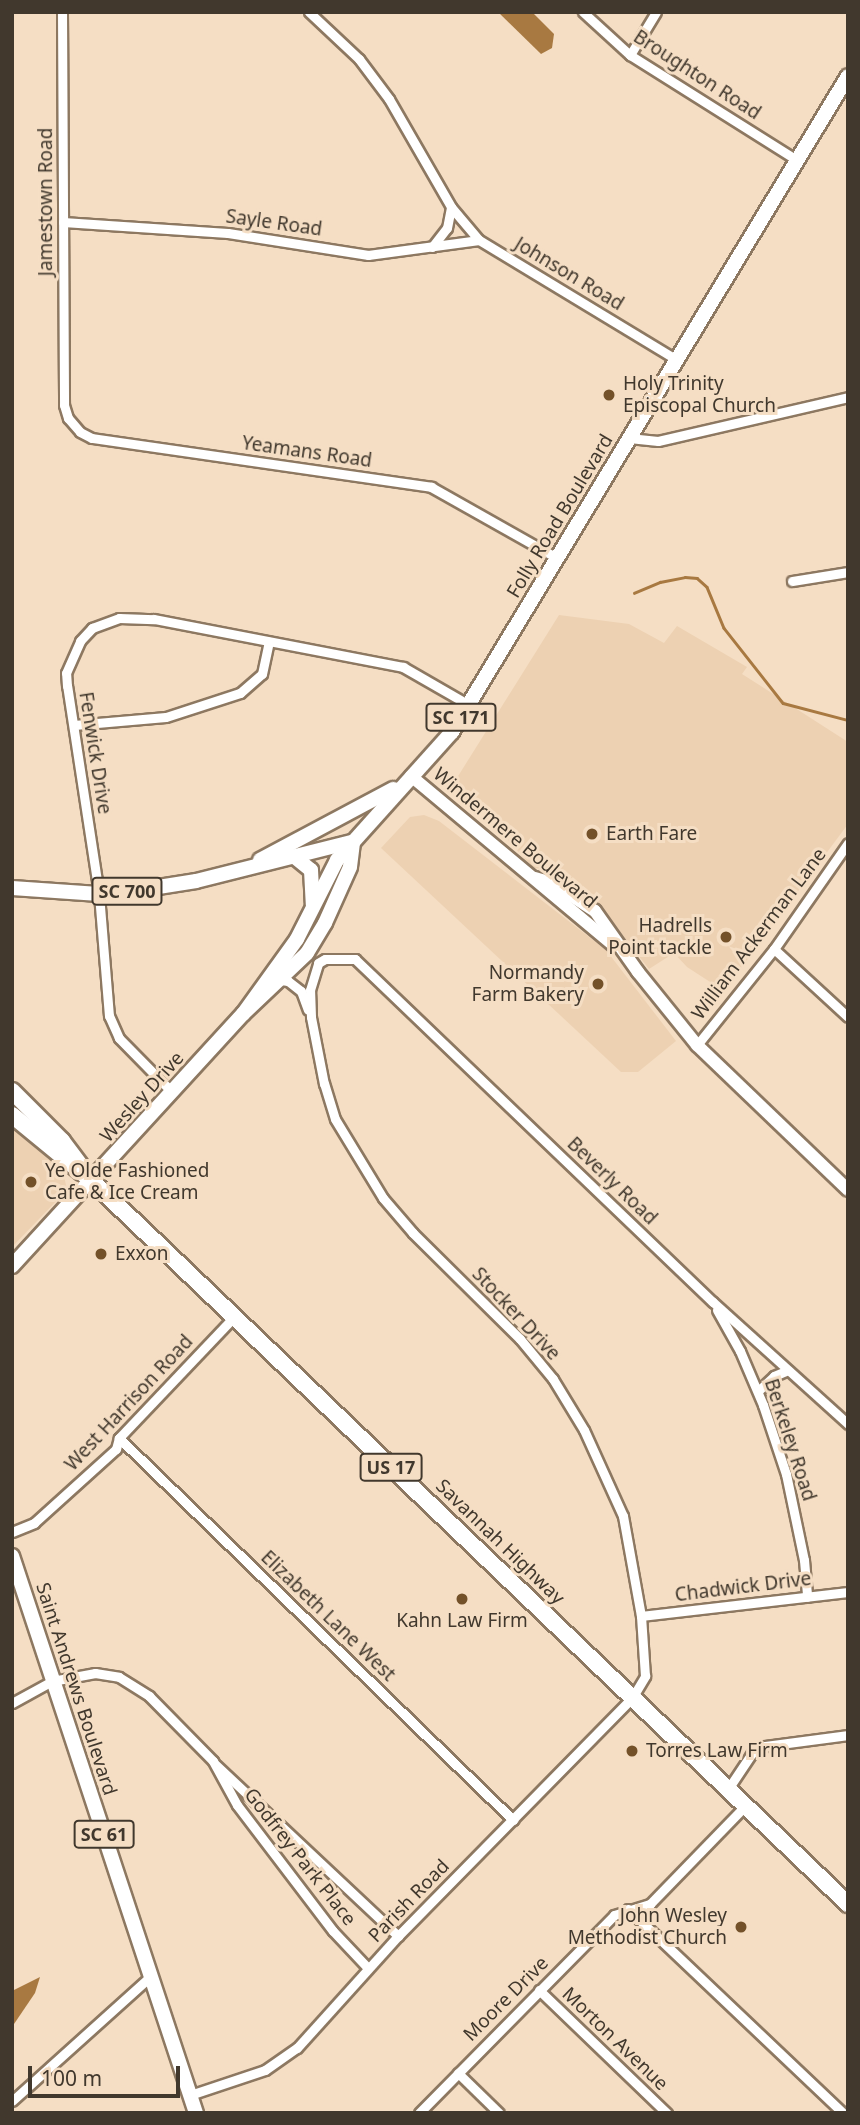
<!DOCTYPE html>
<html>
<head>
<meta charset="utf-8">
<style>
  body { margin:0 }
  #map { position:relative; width:860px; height:2125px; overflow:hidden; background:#f5dec4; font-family:"Noto Sans",sans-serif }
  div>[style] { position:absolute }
  .built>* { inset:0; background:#edd1b2 }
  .water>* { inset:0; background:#a87941 }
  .stream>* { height:2.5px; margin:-1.25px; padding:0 1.25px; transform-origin:1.25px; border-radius:1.25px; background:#a87941 }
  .roads { filter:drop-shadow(2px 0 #8d7861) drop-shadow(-2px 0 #8d7861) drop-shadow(0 2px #8d7861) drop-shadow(0 -2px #8d7861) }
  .street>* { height:9px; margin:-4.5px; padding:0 4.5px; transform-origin:4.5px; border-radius:4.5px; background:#fff }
  .secondary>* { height:12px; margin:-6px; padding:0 6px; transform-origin:6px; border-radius:6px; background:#fff }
  .primary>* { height:14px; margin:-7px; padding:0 7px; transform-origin:7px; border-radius:7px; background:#fff }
  .highway>* { height:16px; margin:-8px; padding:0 8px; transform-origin:8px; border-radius:8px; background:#fff }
  .dots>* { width:19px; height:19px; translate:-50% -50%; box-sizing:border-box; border:4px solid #f5dec4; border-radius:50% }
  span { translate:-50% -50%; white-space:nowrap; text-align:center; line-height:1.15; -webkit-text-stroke:6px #f5dec4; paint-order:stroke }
  .shield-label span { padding:2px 5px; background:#f5dec4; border:2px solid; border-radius:5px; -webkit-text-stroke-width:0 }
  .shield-label { font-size:18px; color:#41382d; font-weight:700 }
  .street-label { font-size:19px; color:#41382d }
  .poi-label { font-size:19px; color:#41382d }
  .left { translate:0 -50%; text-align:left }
  .right { translate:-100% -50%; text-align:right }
  .frame { position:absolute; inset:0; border:14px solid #41382d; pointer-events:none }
  .scale { position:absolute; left:28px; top:2066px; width:152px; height:32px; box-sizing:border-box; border:4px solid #41382d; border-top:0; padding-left:9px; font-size:21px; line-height:24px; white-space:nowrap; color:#41382d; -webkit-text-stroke:5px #f5dec4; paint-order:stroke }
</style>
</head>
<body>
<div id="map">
  <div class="built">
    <i style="clip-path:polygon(559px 615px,629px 624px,664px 643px,677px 626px,747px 667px,742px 674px,848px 742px,848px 824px,724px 991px,687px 967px,674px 953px,649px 969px,600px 907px,549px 869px,533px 868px,455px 781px)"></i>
    <i style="clip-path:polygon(424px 815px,439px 821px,606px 950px,676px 1041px,638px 1072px,621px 1072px,381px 848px,410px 817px)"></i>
    <i style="clip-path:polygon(12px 1124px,63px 1171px,67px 1190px,12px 1247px)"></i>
  </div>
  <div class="water">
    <i style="clip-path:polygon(498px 12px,532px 12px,554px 34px,552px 48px,541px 54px)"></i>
    <i style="clip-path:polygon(40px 1977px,35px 1993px,12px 2027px,12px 1991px)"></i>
  </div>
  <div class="stream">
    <i style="left:634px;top:593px;width:28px;rotate:-23deg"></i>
    <i style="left:660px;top:582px;width:25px;rotate:-11deg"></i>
    <i style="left:685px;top:577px;width:12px;rotate:5deg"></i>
    <i style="left:697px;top:578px;width:13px;rotate:42deg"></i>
    <i style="left:707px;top:587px;width:44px;rotate:67.5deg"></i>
    <i style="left:724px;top:628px;width:95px;rotate:51.8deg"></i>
    <i style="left:783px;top:703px;width:67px;rotate:14.7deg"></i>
  </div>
  <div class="roads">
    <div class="street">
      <i style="left:62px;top:12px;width:393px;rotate:89.7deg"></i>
      <i style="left:64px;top:405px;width:14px;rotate:73deg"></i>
      <i style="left:68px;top:418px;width:18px;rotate:49deg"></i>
      <i style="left:80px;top:432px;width:13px;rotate:27deg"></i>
      <i style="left:92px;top:438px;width:343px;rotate:8.2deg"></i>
      <i style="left:431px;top:487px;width:145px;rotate:29.4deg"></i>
      <i style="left:309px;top:12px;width:69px;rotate:43.2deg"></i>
      <i style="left:359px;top:59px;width:50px;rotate:53.1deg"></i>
      <i style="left:389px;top:99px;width:125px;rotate:60.1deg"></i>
      <i style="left:451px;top:207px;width:43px;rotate:49.7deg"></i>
      <i style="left:479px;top:240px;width:232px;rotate:31.2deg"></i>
      <i style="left:583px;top:12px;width:64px;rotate:42.5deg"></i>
      <i style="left:630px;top:55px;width:199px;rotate:32.2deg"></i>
      <i style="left:630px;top:55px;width:50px;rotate:-58.8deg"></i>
      <i style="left:63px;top:222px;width:165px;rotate:3.8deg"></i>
      <i style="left:228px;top:233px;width:142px;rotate:8.9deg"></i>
      <i style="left:368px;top:255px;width:112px;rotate:-7.7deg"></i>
      <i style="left:432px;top:247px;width:24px;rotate:-52deg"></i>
      <i style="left:447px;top:228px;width:21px;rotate:-79deg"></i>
      <i style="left:629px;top:438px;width:29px;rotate:6deg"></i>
      <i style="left:658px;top:441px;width:195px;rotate:-13deg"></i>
      <i style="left:792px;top:581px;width:57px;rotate:-9.1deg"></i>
      <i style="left:74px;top:725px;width:92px;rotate:-5deg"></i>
      <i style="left:166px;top:717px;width:78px;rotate:-18deg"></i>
      <i style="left:240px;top:693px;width:29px;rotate:-41deg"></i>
      <i style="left:262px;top:674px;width:33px;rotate:-78deg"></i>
      <i style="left:774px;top:949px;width:100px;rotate:42.6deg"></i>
      <i style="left:281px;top:980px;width:7px;rotate:8deg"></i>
      <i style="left:288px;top:981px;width:16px;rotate:38deg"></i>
      <i style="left:301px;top:991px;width:20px;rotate:70deg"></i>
      <i style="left:697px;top:1045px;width:123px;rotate:-51.3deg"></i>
      <i style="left:774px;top:949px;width:129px;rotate:-55.1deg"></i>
      <i style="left:172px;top:1092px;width:76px;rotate:-134.5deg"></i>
      <i style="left:119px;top:1038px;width:24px;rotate:-114deg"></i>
      <i style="left:109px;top:1016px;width:122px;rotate:-94.7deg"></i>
      <i style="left:99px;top:894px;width:210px;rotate:-98.7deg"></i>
      <i style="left:67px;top:686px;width:13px;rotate:-94deg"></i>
      <i style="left:66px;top:673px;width:35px;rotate:-66deg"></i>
      <i style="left:80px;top:641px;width:18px;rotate:-47deg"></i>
      <i style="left:92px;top:628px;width:29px;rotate:-20deg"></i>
      <i style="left:119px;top:618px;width:35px;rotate:2deg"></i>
      <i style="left:154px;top:619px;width:254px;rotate:10.9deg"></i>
      <i style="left:403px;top:667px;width:76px;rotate:29.9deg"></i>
      <i style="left:717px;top:1310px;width:47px;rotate:60.7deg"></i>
      <i style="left:740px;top:1351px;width:59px;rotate:66.9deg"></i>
      <i style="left:763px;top:1405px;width:73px;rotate:71.6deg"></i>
      <i style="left:786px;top:1474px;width:88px;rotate:78.2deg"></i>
      <i style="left:804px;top:1560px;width:37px;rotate:85deg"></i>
      <i style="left:758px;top:1391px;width:22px;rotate:-43deg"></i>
      <i style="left:774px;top:1376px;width:15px;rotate:-23deg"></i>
      <i style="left:119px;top:1438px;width:549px;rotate:44.11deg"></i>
      <i style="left:12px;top:1532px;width:24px;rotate:-22deg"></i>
      <i style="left:34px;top:1523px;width:110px;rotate:-42.1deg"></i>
      <i style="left:116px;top:1449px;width:11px;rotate:-75deg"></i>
      <i style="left:119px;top:1438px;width:167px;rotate:-46.5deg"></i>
      <i style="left:641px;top:1616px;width:208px;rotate:-6.6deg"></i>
      <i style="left:12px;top:1703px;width:46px;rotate:-28.8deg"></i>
      <i style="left:52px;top:1681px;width:44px;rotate:-10.5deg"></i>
      <i style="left:95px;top:1673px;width:24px;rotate:9deg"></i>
      <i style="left:119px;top:1677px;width:36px;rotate:32deg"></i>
      <i style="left:149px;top:1696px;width:91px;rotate:45.4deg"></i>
      <i style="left:213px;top:1761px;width:50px;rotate:61.4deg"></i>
      <i style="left:237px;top:1805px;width:158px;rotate:52.7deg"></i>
      <i style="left:333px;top:1931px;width:51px;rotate:46.6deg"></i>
      <i style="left:216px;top:1765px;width:250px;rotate:43.2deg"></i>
      <i style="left:728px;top:1789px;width:43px;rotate:-56.3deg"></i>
      <i style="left:752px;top:1753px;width:15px;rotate:-28deg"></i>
      <i style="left:765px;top:1746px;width:84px;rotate:-7.5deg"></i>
      <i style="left:628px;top:1909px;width:296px;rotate:43.5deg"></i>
      <i style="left:539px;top:1990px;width:178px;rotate:43.9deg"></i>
      <i style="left:458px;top:2073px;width:57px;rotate:44.3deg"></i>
      <i style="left:190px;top:2095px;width:79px;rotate:-18.4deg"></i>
      <i style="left:265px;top:2070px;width:39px;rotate:-35deg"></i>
      <i style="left:297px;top:2048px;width:151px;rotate:-48deg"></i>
      <i style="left:398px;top:1936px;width:334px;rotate:-45.5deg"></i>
      <i style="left:632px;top:1698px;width:26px;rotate:-59deg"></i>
      <i style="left:645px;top:1676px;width:60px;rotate:-93.8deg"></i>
      <i style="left:641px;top:1616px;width:102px;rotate:-100.2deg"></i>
      <i style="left:623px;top:1516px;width:94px;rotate:-114.4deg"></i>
      <i style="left:584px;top:1430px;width:60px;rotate:-121.3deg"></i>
      <i style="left:553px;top:1379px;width:52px;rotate:-129.5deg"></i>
      <i style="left:520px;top:1339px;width:151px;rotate:-135.3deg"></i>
      <i style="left:413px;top:1233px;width:46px;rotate:-130.6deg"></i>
      <i style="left:383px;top:1198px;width:92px;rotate:-121.3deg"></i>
      <i style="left:335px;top:1119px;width:37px;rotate:-107deg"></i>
      <i style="left:324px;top:1084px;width:68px;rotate:-101deg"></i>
      <i style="left:311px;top:1017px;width:27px;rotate:-92deg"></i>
      <i style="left:310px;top:990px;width:28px;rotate:-73deg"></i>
      <i style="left:318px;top:963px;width:8px;rotate:-30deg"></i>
      <i style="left:325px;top:959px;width:30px"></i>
      <i style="left:355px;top:959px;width:496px;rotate:43.8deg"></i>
      <i style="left:713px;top:1302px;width:182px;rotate:42.1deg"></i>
      <i style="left:12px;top:2101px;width:187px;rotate:-42deg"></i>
      <i style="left:419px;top:2113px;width:278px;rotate:-45.4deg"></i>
      <i style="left:614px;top:1915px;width:38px;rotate:-17deg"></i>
      <i style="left:650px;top:1904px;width:136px;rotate:-45.9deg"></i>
    </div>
    <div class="secondary">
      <i style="left:411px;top:776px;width:263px;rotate:39.9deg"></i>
      <i style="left:535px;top:878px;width:18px;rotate:16deg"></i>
      <i style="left:552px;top:883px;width:51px;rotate:33.1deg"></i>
      <i style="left:595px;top:911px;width:75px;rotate:54.8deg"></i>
      <i style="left:638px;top:972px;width:94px;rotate:51.1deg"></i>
      <i style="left:697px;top:1045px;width:209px;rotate:43.8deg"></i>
    </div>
    <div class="primary">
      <i style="left:296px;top:858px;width:19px;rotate:39deg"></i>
      <i style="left:311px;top:870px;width:35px;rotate:87deg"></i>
      <i style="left:260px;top:860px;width:151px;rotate:-28.1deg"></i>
      <i style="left:12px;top:888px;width:87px;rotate:3.9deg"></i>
      <i style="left:99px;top:894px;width:34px;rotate:-5deg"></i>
      <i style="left:133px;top:891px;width:64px;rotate:-9deg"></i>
      <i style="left:196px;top:881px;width:160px;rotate:-14.1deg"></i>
      <i style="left:243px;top:1014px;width:92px;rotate:-54.2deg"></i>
      <i style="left:297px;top:939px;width:89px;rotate:-63.1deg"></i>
      <i style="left:337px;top:860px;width:172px;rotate:-48.1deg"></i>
      <i style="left:452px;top:732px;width:766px;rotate:-58.88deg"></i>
      <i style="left:12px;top:1266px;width:342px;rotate:-47.5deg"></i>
      <i style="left:243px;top:1014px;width:88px;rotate:-43.6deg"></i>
      <i style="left:307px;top:953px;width:35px;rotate:-59deg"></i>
      <i style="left:325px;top:923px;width:61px;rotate:-65.9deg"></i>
      <i style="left:350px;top:867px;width:25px;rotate:-83deg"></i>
      <i style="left:12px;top:1556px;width:587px;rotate:71.72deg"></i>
    </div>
    <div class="highway">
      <i style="left:12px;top:1091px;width:71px;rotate:45deg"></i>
      <i style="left:62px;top:1141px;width:30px;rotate:53deg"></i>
      <i style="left:12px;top:1115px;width:104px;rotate:39.5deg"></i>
      <i style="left:92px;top:1181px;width:1046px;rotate:43.72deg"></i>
    </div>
  </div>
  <div class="dots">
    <i style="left:609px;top:395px;background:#735129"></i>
    <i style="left:592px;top:834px;background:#735129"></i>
    <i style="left:726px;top:937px;background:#735129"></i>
    <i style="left:598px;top:984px;background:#735129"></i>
    <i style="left:31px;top:1182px;background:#735129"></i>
    <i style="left:101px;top:1254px;background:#735129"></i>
    <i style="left:462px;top:1599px;background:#735129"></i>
    <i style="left:632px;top:1751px;background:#735129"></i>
    <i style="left:741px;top:1927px;background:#735129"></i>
  </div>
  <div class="shield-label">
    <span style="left:461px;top:717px">SC 171</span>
    <span style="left:127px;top:891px">SC 700</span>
    <span style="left:391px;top:1467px">US 17</span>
    <span style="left:104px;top:1834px">SC 61</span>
  </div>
  <div class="street-label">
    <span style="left:697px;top:75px;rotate:33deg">Broughton Road</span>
    <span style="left:46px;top:202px;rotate:-90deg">Jamestown Road</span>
    <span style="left:274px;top:223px;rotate:8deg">Sayle Road</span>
    <span style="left:569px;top:274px;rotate:31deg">Johnson Road</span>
    <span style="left:307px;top:452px;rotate:8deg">Yeamans Road</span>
    <span style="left:560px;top:516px;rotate:-59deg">Folly Road Boulevard</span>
    <span style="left:95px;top:753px;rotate:81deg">Fenwick Drive</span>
    <span style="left:515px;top:838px;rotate:40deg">Windermere Boulevard</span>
    <span style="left:759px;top:934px;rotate:-53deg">William Ackerman Lane</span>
    <span style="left:142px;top:1097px;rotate:-48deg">Wesley Drive</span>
    <span style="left:612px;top:1181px;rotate:44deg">Beverly Road</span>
    <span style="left:516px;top:1314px;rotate:47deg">Stocker Drive</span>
    <span style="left:129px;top:1403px;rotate:-47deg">West Harrison Road</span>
    <span style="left:790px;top:1440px;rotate:72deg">Berkeley Road</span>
    <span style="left:500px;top:1542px;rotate:44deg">Savannah Highway</span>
    <span style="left:743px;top:1587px;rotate:-7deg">Chadwick Drive</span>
    <span style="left:328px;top:1616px;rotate:44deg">Elizabeth Lane West</span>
    <span style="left:76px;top:1689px;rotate:72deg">Saint Andrews Boulevard</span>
    <span style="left:300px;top:1857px;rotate:52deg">Godfrey Park Place</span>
    <span style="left:409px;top:1901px;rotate:-46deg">Parish Road</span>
    <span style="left:506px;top:1999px;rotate:-45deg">Moore Drive</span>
    <span style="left:615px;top:2039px;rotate:44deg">Morton Avenue</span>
  </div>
  <div class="poi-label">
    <span class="left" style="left:623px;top:395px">Holy Trinity<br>Episcopal Church</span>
    <span class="left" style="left:606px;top:834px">Earth Fare</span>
    <span class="right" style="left:712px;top:937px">Hadrells<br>Point tackle</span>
    <span class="right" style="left:584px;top:984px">Normandy<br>Farm Bakery</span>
    <span class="left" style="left:45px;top:1182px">Ye Olde Fashioned<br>Cafe &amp; Ice Cream</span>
    <span class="left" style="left:115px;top:1254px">Exxon</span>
    <span style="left:462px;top:1621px">Kahn Law Firm</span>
    <span class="left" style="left:646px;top:1751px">Torres Law Firm</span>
    <span class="right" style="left:727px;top:1927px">John Wesley<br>Methodist Church</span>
  </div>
  <div class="frame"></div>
  <div class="scale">100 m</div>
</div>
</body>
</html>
